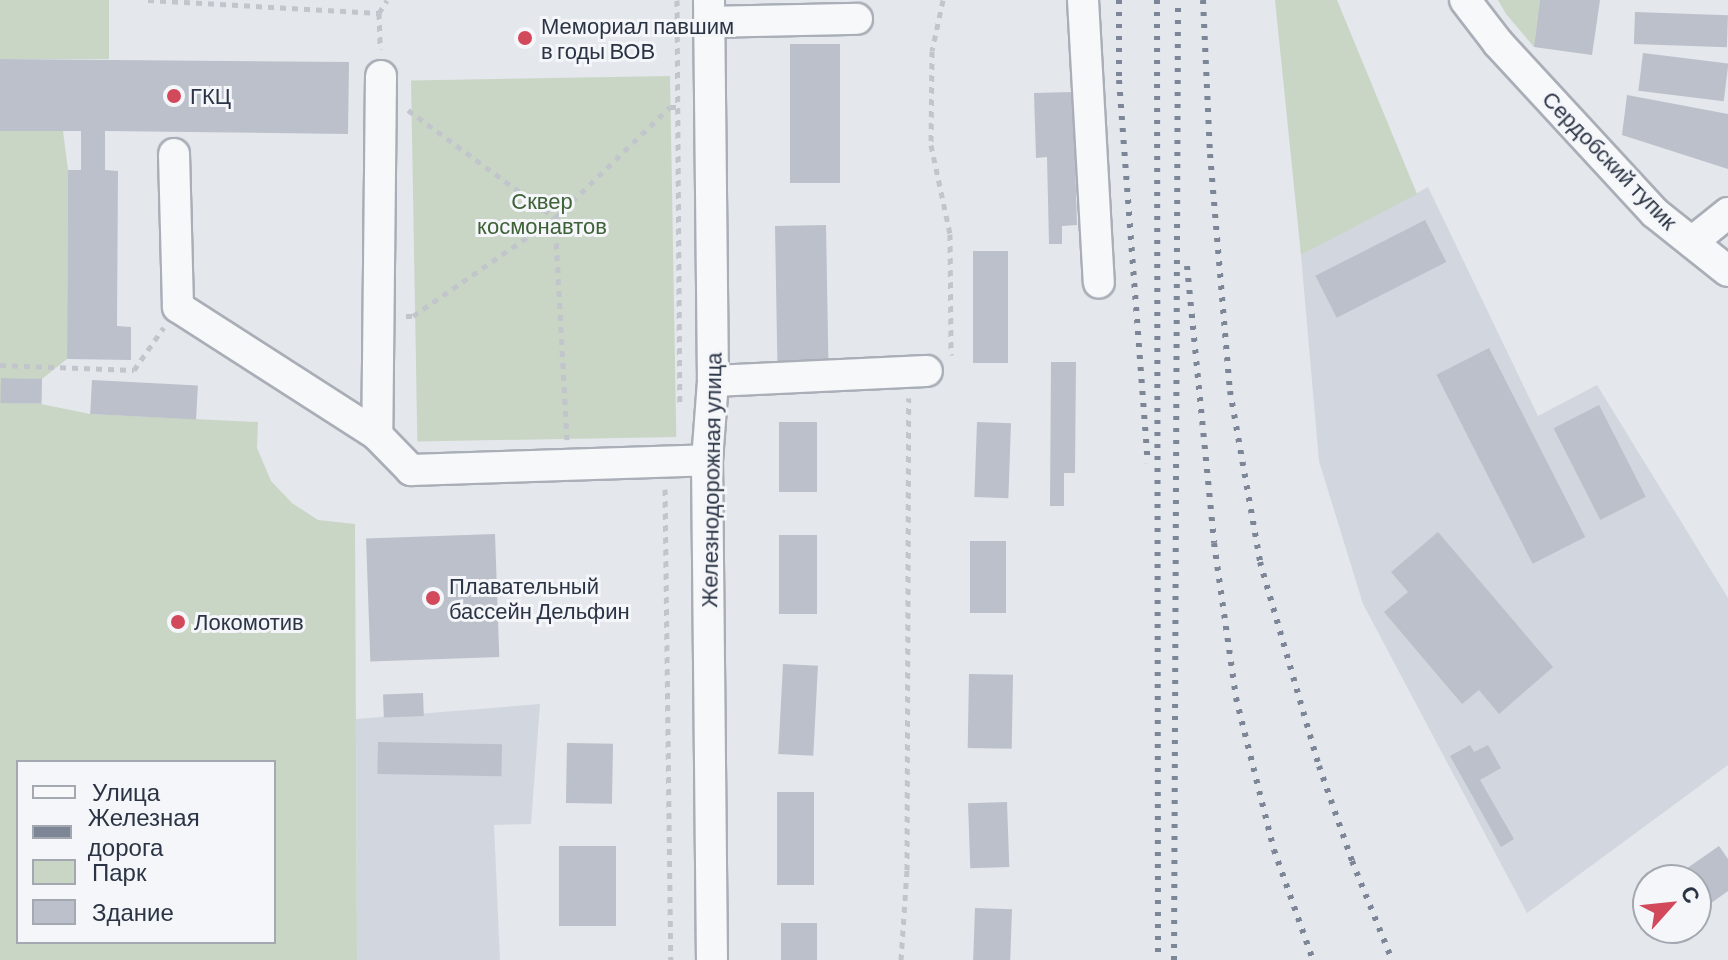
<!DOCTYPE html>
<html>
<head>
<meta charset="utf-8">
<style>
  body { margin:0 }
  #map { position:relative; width:1728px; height:960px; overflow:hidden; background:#e4e7ec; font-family:Barlow,sans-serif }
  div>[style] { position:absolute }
  .built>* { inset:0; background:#d2d6de }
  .green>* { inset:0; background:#c9d6c5; transform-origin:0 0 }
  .building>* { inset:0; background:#bbc0ca; transform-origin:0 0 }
  .path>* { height:5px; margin-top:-2.5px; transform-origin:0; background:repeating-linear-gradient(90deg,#c2c5cb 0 6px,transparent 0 12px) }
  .roads { filter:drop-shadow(2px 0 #a9aeb7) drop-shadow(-2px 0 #a9aeb7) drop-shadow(0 2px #a9aeb7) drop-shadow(0 -2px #a9aeb7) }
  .minor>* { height:30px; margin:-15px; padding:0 15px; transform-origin:15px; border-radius:15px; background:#f7f8fa }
  .rail>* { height:6px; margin-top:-3px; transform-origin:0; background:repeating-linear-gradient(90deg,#7d8696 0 4px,transparent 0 12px) }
  .dots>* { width:22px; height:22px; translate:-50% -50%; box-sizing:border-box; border:4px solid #f4f6f9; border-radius:50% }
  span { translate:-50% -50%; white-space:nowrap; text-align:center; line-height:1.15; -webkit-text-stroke:6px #f4f6f9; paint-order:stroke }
  .poi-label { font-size:22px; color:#2b3445 }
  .left { translate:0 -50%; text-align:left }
  .street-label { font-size:22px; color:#2b3445 }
  .park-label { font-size:22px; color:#3f6138 }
  .legend { position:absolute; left:16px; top:760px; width:260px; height:184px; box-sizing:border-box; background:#f4f6f9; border:2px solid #a4a8b1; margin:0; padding:10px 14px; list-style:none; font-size:24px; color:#2b3445 }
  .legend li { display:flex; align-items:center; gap:16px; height:40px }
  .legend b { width:40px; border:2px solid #a4a8b1 }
  .north { position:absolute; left:1632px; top:864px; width:80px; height:80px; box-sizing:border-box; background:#f4f6f9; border:2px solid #a4a8b1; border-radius:50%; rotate:63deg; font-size:22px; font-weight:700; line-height:32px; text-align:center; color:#2b3445 }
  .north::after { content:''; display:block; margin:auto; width:28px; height:36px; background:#d1495b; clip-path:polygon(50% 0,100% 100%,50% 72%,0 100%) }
</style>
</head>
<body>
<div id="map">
  <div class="built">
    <i style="clip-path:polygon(1428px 187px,1538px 416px,1597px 385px,1728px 598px,1728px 765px,1527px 913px,1363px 604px,1319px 461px,1301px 255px)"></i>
    <i style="clip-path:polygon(540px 704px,531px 824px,494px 825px,500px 960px,357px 960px,356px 719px)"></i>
  </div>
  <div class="green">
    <i style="left:0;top:0;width:109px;height:59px"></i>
    <i style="clip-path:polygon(1275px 0,1337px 0,1417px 194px,1301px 255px)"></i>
    <i style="clip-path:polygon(1498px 0,1540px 0,1534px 47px,1506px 14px)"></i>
    <i style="left:670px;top:76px;width:361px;height:259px;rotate:89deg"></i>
    <i style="clip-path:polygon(evenodd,0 131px,63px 131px,68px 170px,67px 359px,42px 379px,1px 378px,1px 402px,41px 404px,90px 414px,258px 422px,257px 448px,271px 481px,292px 503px,318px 520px,355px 524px,357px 960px,0 960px,0 131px,18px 762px,274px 762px,274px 942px,18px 942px,18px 762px)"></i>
  </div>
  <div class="building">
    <i style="clip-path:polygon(1540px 0,1600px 0,1592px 55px,1534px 47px)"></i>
    <i style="left:1635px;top:12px;width:93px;height:32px;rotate:2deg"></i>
    <i style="left:790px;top:44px;width:50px;height:139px"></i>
    <i style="left:1643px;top:53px;width:86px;height:38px;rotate:7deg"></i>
    <i style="clip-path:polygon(0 59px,349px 62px,348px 134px,105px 131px,105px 170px,118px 171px,117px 326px,131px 327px,131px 360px,67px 359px,68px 170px,81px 170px,81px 131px,0 131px)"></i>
    <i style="clip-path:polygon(1073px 92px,1077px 225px,1062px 226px,1062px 244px,1049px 244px,1047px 157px,1036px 158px,1034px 93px)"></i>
    <i style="clip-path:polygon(1627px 95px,1728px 114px,1728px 169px,1622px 135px)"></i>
    <i style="left:1425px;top:220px;width:47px;height:123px;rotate:63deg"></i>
    <i style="left:826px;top:225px;width:144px;height:51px;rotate:89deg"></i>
    <i style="left:973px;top:251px;width:35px;height:112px"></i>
    <i style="left:1489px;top:348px;width:212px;height:59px;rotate:63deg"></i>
    <i style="clip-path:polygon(1051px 362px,1076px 362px,1075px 473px,1064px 473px,1064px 506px,1050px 506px)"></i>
    <i style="left:1px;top:378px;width:41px;height:25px;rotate:1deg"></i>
    <i style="left:92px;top:380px;width:106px;height:34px;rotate:3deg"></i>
    <i style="left:1599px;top:405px;width:103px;height:51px;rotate:63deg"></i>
    <i style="left:779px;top:422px;width:38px;height:70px"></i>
    <i style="left:977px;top:422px;width:34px;height:75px;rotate:2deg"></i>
    <i style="clip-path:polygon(1438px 532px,1553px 667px,1499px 714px,1479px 690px,1462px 704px,1384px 612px,1408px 592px,1391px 572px)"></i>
    <i style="left:495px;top:534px;width:123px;height:129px;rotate:88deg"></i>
    <i style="left:779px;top:535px;width:38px;height:79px"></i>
    <i style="left:970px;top:541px;width:36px;height:72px"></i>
    <i style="left:783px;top:664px;width:35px;height:90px;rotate:3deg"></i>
    <i style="left:969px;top:674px;width:44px;height:74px;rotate:1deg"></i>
    <i style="left:423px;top:693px;width:23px;height:40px;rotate:88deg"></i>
    <i style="left:378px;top:742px;width:124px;height:32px;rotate:1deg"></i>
    <i style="left:567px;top:743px;width:46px;height:60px;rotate:1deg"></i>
    <i style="clip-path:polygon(1470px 745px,1474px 752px,1488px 745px,1501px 768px,1480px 780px,1514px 839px,1501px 847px,1450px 756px)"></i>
    <i style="left:777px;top:792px;width:37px;height:93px"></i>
    <i style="left:1007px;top:802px;width:65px;height:39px;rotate:88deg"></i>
    <i style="left:559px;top:846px;width:57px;height:80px"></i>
    <i style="clip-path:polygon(1719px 846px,1728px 859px,1728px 891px,1696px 914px,1696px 880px,1670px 880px)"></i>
    <i style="left:975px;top:908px;width:37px;height:52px;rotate:2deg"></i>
    <i style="left:781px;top:923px;width:36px;height:37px"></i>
  </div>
  <div class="path">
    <i style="left:148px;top:0;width:231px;rotate:3.2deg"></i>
    <i style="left:379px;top:13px;width:36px;rotate:88deg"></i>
    <i style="left:677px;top:0;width:407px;rotate:89.6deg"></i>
    <i style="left:943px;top:0;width:52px;rotate:102.2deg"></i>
    <i style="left:932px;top:51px;width:94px;rotate:90.6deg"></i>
    <i style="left:931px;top:145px;width:91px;rotate:77.9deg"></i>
    <i style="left:950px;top:234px;width:121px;rotate:89.5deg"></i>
    <i style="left:379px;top:13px;width:15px;rotate:-58deg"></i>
    <i style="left:408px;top:110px;width:182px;rotate:36.3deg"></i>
    <i style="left:555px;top:219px;width:221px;rotate:86.9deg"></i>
    <i style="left:406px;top:316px;width:7px"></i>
    <i style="left:413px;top:316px;width:173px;rotate:-34.6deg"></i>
    <i style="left:555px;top:218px;width:160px;rotate:-44deg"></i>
    <i style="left:670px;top:107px;width:7px"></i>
    <i style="left:0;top:365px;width:134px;rotate:2.1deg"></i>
    <i style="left:134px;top:370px;width:52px;rotate:-55.1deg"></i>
    <i style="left:665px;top:489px;width:471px;rotate:89.3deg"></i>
    <i style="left:901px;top:960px;width:90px;rotate:-86.2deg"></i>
    <i style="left:907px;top:870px;width:472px;rotate:-89.8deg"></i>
  </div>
  <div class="roads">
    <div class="minor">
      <i style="left:709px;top:0;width:381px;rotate:89.4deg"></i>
      <i style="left:713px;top:381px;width:79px;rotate:94.3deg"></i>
      <i style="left:707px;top:460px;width:500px;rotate:89.43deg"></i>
      <i style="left:1083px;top:0;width:283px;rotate:86.8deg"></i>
      <i style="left:1465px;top:0;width:54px;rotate:52.5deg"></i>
      <i style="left:1498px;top:43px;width:231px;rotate:47.3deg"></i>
      <i style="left:1655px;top:213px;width:93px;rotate:38.5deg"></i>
      <i style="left:709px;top:22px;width:148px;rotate:-1.2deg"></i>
      <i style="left:381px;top:76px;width:359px;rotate:90.6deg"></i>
      <i style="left:377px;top:435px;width:49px;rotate:45.8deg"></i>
      <i style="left:411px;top:470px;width:296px;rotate:-1.9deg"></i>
      <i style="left:174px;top:154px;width:153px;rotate:88.5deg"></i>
      <i style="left:178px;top:307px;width:237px;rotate:32.7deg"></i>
      <i style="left:1692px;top:242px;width:46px;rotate:-38.9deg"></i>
      <i style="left:713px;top:381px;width:214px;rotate:-2.7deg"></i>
    </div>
  </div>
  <div class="rail">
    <i style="left:1119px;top:0;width:80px;rotate:90deg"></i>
    <i style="left:1119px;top:80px;width:384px;rotate:85.7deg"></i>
    <i style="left:1157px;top:0;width:960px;rotate:89.94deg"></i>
    <i style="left:1203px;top:0;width:154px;rotate:87.4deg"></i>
    <i style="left:1210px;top:154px;width:238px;rotate:85.2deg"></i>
    <i style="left:1230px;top:391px;width:174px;rotate:80deg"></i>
    <i style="left:1260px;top:562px;width:212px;rotate:73.9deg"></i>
    <i style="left:1319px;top:766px;width:101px;rotate:70.8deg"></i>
    <i style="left:1352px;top:861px;width:107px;rotate:68deg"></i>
    <i style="left:1187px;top:266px;width:278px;rotate:84.4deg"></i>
    <i style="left:1214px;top:543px;width:157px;rotate:81.9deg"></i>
    <i style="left:1236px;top:698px;width:157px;rotate:76deg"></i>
    <i style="left:1274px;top:850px;width:117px;rotate:70.5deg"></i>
    <i style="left:1174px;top:960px;width:960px;rotate:-89.76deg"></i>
  </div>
  <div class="dots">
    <i style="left:525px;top:38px;background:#d1495b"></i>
    <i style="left:174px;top:96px;background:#d1495b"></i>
    <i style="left:433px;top:598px;background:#d1495b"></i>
    <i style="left:178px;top:622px;background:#d1495b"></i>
  </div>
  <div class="poi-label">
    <span class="left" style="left:541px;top:38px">Мемориал павшим<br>в годы ВОВ</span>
    <span class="left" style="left:190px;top:96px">ГКЦ</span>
    <span class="left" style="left:449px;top:598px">Плавательный<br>бассейн Дельфин</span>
    <span class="left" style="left:194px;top:622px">Локомотив</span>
  </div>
  <div class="street-label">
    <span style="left:1610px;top:160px;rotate:46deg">Сердобский тупик</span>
    <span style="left:711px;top:480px;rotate:-89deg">Железнодорожная улица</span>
  </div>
  <div class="park-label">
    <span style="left:542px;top:213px">Сквер<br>космонавтов</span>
  </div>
  <ul class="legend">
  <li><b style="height:10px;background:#f7f8fa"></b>Улица</li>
  <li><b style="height:10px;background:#7d8696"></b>Железная дорога</li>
  <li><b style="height:22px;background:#c9d6c5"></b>Парк</li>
  <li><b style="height:22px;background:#bbc0ca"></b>Здание</li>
  </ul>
  <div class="north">С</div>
</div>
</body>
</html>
